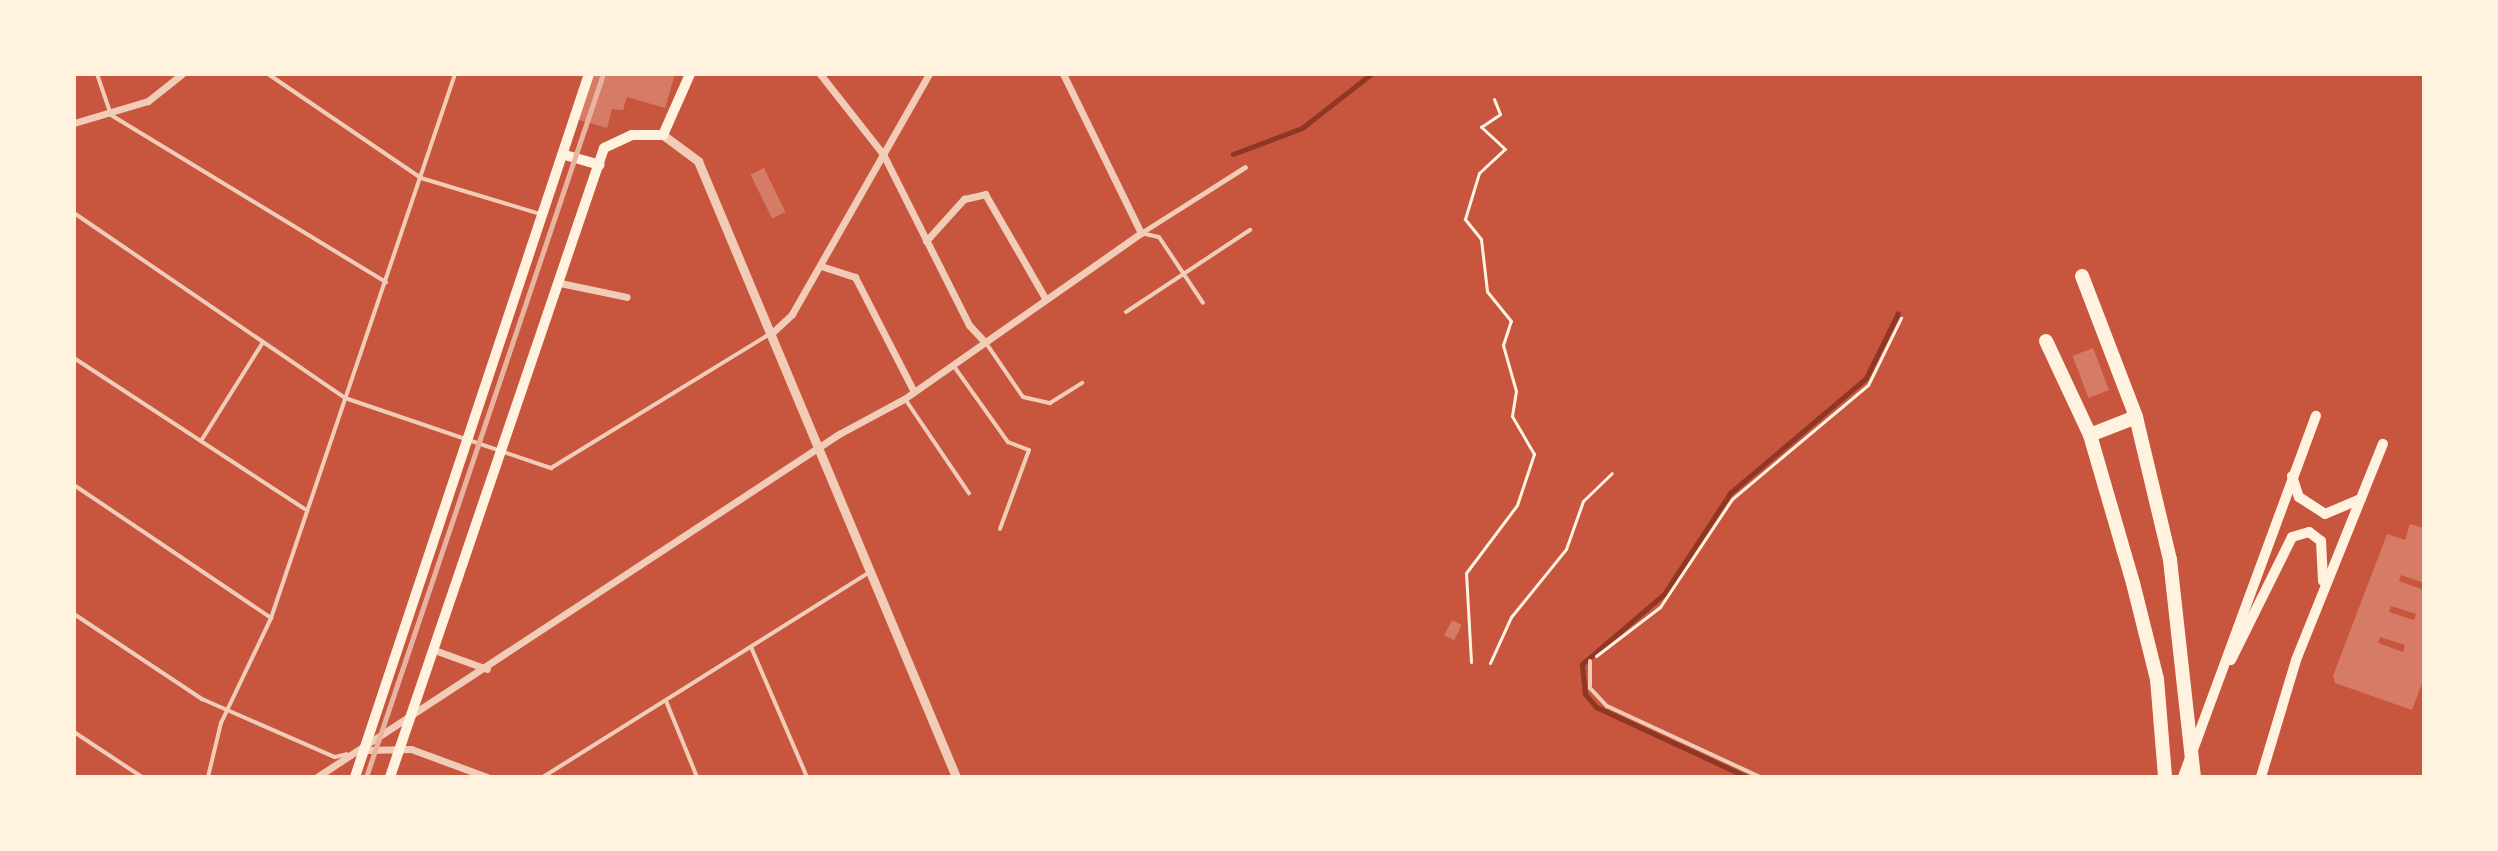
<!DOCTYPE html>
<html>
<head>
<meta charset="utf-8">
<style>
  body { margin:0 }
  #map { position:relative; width:2498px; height:851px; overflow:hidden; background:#c8553d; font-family:Arial,sans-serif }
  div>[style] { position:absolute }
  .stream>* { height:5px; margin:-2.5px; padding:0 2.5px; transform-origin:2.5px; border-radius:2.5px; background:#8f3625 }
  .building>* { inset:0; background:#d67c66; transform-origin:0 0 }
  .path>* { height:3px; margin:-1.5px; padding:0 1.5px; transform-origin:1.5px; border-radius:1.5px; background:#fff3e0 }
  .service>* { height:4px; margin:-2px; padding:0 2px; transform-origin:2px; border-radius:2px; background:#f1ccb7 }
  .pedestrian>* { height:5px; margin:-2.5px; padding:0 2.5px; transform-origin:2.5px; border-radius:2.5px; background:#f1ccb7 }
  .minor>* { height:7px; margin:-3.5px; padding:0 3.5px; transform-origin:3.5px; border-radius:3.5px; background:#f1ccb7 }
  .tertiary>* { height:9px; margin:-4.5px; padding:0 4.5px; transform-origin:4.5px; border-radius:4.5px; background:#f1ccb7 }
  .secondary>* { height:10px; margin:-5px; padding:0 5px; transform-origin:5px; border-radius:5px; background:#fff3e0 }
  .motorway>* { height:14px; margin:-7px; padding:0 7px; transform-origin:7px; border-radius:7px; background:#fff3e0 }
  .rail>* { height:5px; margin:-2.5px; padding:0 2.5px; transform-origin:2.5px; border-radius:2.5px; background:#e9b49f }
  span { translate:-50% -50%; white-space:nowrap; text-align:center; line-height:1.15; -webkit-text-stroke:6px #fff3e0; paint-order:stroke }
  .frame { position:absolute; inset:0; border:76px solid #fff3e0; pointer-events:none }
</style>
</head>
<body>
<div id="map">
  <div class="stream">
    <i style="left:1233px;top:154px;width:74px;rotate:-20.6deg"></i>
    <i style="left:1302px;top:128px;width:88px;rotate:-38deg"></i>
    <i style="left:1747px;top:777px;width:166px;rotate:-155.1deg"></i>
    <i style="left:1596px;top:707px;width:17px;rotate:-130deg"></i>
    <i style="left:1585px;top:694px;width:30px;rotate:-96deg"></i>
    <i style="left:1582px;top:664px;width:108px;rotate:-40.5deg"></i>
    <i style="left:1664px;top:594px;width:121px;rotate:-56.8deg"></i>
    <i style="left:1730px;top:493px;width:178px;rotate:-40.2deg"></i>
    <i style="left:1866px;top:378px;width:72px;rotate:-63.8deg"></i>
  </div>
  <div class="building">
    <i style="clip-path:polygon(592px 74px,675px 74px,665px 108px,627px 97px,623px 110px,612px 109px,607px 128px,576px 119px)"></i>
    <i style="left:764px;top:168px;width:49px;height:15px;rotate:64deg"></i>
    <i style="left:2093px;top:348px;width:45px;height:22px;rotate:69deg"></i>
    <i style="clip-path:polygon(evenodd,2410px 524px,2424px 528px,2424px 583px,2401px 575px,2399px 581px,2424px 590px,2424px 678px,2412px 710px,2335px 683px,2333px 676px,2387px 534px,2405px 540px,2410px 524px,2391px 606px,2416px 614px,2414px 620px,2389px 612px,2391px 606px,2410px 524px,2380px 637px,2405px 645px,2403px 652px,2378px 643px,2380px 637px)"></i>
    <i style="left:1452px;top:620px;width:11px;height:17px;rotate:27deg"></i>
  </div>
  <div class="path">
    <i style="left:1596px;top:656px;width:81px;rotate:-37.4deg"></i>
    <i style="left:1660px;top:607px;width:130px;rotate:-56.3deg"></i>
    <i style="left:1732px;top:499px;width:177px;rotate:-40deg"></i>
    <i style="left:1868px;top:385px;width:75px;rotate:-63.8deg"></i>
    <i style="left:1471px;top:662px;width:89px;rotate:-93.2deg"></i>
    <i style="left:1466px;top:573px;width:85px;rotate:-53.1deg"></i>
    <i style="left:1517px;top:505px;width:54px;rotate:-71.6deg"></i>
    <i style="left:1534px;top:454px;width:44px;rotate:-120.1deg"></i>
    <i style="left:1512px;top:416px;width:25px;rotate:-81deg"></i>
    <i style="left:1516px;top:391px;width:48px;rotate:-105.8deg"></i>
    <i style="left:1503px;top:345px;width:25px;rotate:-72deg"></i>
    <i style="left:1511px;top:321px;width:38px;rotate:-129deg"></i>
    <i style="left:1487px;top:291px;width:52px;rotate:-96.6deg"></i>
    <i style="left:1481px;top:239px;width:26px;rotate:-129deg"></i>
    <i style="left:1465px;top:219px;width:48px;rotate:-73.1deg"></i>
    <i style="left:1479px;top:173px;width:35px;rotate:-43deg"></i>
    <i style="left:1505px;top:149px;width:33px;rotate:-137deg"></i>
    <i style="left:1481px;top:127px;width:23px;rotate:-34deg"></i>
    <i style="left:1500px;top:114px;width:16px;rotate:-112deg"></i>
    <i style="left:1490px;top:663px;width:51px;rotate:-65.5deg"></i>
    <i style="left:1511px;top:617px;width:87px;rotate:-51deg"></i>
    <i style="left:1566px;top:549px;width:51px;rotate:-70.5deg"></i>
    <i style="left:1583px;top:501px;width:40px;rotate:-44deg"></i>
  </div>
  <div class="service">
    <i style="left:97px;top:74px;width:43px;rotate:71.1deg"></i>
    <i style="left:111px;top:115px;width:322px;rotate:31.3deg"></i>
    <i style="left:268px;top:74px;width:185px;rotate:34.2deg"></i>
    <i style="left:421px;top:178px;width:124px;rotate:16.8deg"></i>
    <i style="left:74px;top:213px;width:328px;rotate:34.3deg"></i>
    <i style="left:345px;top:398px;width:218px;rotate:18.8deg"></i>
    <i style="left:551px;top:468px;width:258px;rotate:-31.5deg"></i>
    <i style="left:1141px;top:233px;width:18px;rotate:13deg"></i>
    <i style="left:1159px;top:237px;width:79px;rotate:56.3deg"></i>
    <i style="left:1126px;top:312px;width:149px;rotate:-33.5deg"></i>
    <i style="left:986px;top:343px;width:65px;rotate:55.6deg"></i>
    <i style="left:1023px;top:397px;width:28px;rotate:13deg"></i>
    <i style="left:1050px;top:403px;width:38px;rotate:-32deg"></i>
    <i style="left:74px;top:358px;width:277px;rotate:33.2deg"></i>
    <i style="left:953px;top:365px;width:95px;rotate:54.5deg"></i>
    <i style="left:1008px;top:442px;width:22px;rotate:21deg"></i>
    <i style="left:1029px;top:450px;width:84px;rotate:110.2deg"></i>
    <i style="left:905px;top:399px;width:114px;rotate:55.8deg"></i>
    <i style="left:201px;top:441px;width:117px;rotate:-57.9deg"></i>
    <i style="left:74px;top:485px;width:238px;rotate:34deg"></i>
    <i style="left:74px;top:614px;width:154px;rotate:33.6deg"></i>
    <i style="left:202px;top:699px;width:145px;rotate:23.6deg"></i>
    <i style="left:335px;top:757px;width:12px;rotate:-14deg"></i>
    <i style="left:751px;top:647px;width:142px;rotate:66.7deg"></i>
    <i style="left:1590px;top:661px;width:27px;rotate:90deg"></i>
    <i style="left:1590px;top:688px;width:25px;rotate:47deg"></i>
    <i style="left:1607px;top:706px;width:169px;rotate:24.9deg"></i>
    <i style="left:666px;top:701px;width:82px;rotate:67.8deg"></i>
    <i style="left:74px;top:732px;width:82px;rotate:33.5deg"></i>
    <i style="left:208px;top:777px;width:56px;rotate:-76.5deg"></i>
    <i style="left:221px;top:723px;width:116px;rotate:-64.5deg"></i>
    <i style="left:271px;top:618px;width:574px;rotate:-71.31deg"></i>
    <i style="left:543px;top:777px;width:386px;rotate:-32.1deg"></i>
  </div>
  <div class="pedestrian">
    <i style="left:1141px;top:233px;width:123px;rotate:-32.4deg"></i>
  </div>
  <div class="minor">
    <i style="left:820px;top:74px;width:102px;rotate:51.8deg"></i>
    <i style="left:883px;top:154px;width:191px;rotate:63.3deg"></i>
    <i style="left:969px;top:325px;width:22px;rotate:47deg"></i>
    <i style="left:74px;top:123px;width:77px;rotate:-16.6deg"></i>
    <i style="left:148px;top:101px;width:43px;rotate:-38.5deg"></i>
    <i style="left:926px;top:241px;width:57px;rotate:-47.9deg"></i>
    <i style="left:964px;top:199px;width:22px;rotate:-13deg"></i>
    <i style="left:985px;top:194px;width:120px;rotate:60deg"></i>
    <i style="left:821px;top:266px;width:36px;rotate:18deg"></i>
    <i style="left:855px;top:277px;width:129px;rotate:62.8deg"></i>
    <i style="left:560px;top:283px;width:68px;rotate:11.8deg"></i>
    <i style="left:773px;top:332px;width:26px;rotate:-43deg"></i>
    <i style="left:792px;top:314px;width:276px;rotate:-60.3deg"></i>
    <i style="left:437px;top:651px;width:53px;rotate:19.8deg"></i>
    <i style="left:366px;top:750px;width:45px;rotate:-1.3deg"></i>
    <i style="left:411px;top:749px;width:81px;rotate:20.2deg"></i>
    <i style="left:317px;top:777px;width:625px;rotate:-33.31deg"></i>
    <i style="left:839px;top:434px;width:74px;rotate:-28.3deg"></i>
    <i style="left:904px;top:399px;width:289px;rotate:-35deg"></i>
    <i style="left:1141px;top:233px;width:177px;rotate:-116.1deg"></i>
  </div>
  <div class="tertiary">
    <i style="left:663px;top:135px;width:44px;rotate:36.6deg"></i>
    <i style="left:698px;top:161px;width:668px;rotate:67.27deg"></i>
  </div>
  <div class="secondary">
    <i style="left:565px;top:155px;width:36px;rotate:16deg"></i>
    <i style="left:2292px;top:476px;width:22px;rotate:72deg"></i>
    <i style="left:2299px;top:497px;width:31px;rotate:33deg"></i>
    <i style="left:2325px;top:514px;width:39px;rotate:-23deg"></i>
    <i style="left:2231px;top:660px;width:137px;rotate:-63.6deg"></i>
    <i style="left:2292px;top:537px;width:18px;rotate:-16deg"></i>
    <i style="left:2309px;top:532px;width:15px;rotate:37deg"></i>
    <i style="left:2321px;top:541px;width:40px;rotate:87.1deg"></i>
    <i style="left:355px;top:777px;width:741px;rotate:-71.59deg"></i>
    <i style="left:390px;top:777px;width:664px;rotate:-71.21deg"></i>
    <i style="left:604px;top:148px;width:31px;rotate:-25deg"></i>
    <i style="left:632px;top:135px;width:31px"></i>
    <i style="left:663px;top:135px;width:67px;rotate:-66.1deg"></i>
    <i style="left:2183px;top:777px;width:385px;rotate:-69.8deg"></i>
    <i style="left:2261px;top:777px;width:122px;rotate:-73.3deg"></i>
    <i style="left:2296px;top:660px;width:233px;rotate:-68.1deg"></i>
  </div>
  <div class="motorway">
    <i style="left:2082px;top:276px;width:151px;rotate:69deg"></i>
    <i style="left:2136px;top:417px;width:147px;rotate:76.6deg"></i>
    <i style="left:2170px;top:560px;width:218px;rotate:83.7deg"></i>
    <i style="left:2046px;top:341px;width:104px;rotate:64.9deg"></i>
    <i style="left:2090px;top:435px;width:154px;rotate:73.8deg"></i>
    <i style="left:2133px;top:583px;width:99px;rotate:76deg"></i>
    <i style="left:2157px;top:679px;width:98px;rotate:85.3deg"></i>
    <i style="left:2090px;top:435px;width:49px;rotate:-21.4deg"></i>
  </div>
  <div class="rail">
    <i style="left:366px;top:777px;width:742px;rotate:-71.37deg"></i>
  </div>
  <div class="frame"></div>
</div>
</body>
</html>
